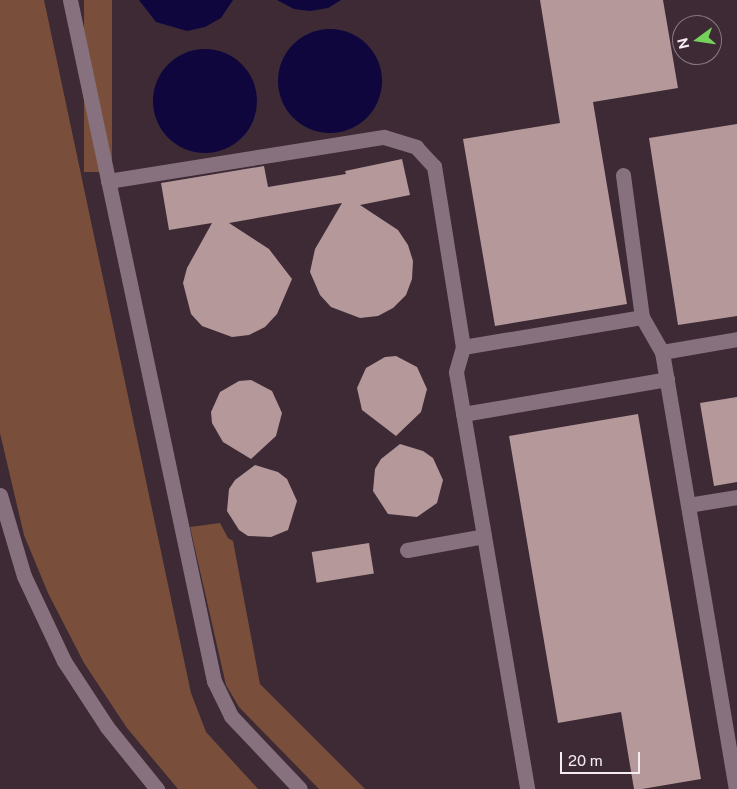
<!DOCTYPE html>
<html>
<head>
<meta charset="utf-8">
<style>
  body { margin:0 }
  #map { position:relative; width:737px; height:789px; overflow:hidden; background:#3d2a35; font-family:"Public Sans",sans-serif }
  div>[style] { position:absolute }
  .green>* { inset:0; background:#794f3c; transform-origin:0 0 }
  .water>* { inset:0; background:#0f063e }
  .round { border-radius:50% }
  .building>* { inset:0; background:#b4989a; transform-origin:0 0 }
  .lane>* { height:15px; margin:-7.5px; padding:0 7.5px; transform-origin:7.5px; border-radius:7.5px; background:#87717e }
  .secondary>* { height:15px; margin:-7.5px; padding:0 7.5px; transform-origin:7.5px; border-radius:7.5px; background:#87717e }
  span { translate:-50% -50%; white-space:nowrap; text-align:center; line-height:1.15; -webkit-text-stroke:5px #3d2a35; paint-order:stroke }
  .north { position:absolute; left:672px; top:15px; width:50px; height:50px; box-sizing:border-box; background:#3d2a35; border:1px solid #877781; border-radius:50%; rotate:256deg; font-size:14px; font-weight:700; line-height:20px; text-align:center; color:#f7ebf2 }
  .north::after { content:''; display:block; margin:auto; width:18px; height:22px; background:#75d25b; clip-path:polygon(50% 0,100% 100%,50% 72%,0 100%) }
  .scale { position:absolute; left:560px; top:752px; width:80px; height:22px; box-sizing:border-box; border:2px solid #f7ebf2; border-top:0; padding-left:6px; font-size:15px; line-height:18px; white-space:nowrap; color:#f7ebf2; -webkit-text-stroke:4px #3d2a35; paint-order:stroke }
</style>
</head>
<body>
<div id="map">
  <div class="green">
    <i style="clip-path:polygon(0 0,44px 0,191px 693px,206px 732px,258px 789px,178px 789px,127px 728px,84px 663px,48px 593px,24px 535px,0 433px)"></i>
    <i style="left:84px;top:0;width:28px;height:172px"></i>
    <i style="clip-path:polygon(220px 523px,228px 538px,233px 541px,260px 684px,365px 789px,319px 789px,239px 707px,226px 685px,190px 527px)"></i>
  </div>
  <div class="water">
    <i style="clip-path:polygon(139px 0,233px 0,221px 18px,205px 27px,187px 31px,156px 22px)"></i>
    <i style="clip-path:polygon(277px 0,341px 0,328px 8px,310px 11px,294px 9px)"></i>
    <i class="round" style="left:278px;top:29px;width:104px;height:104px"></i>
    <i class="round" style="left:153px;top:49px;width:104px;height:104px"></i>
  </div>
  <div class="building">
    <i style="clip-path:polygon(540px 0,663px 0,678px 88px,593px 102px,627px 304px,495px 326px,463px 139px,560px 123px)"></i>
    <i style="clip-path:polygon(737px 124px,737px 316px,678px 325px,649px 138px)"></i>
    <i style="clip-path:polygon(402px 159px,410px 195px,360px 205px,398px 230px,408px 245px,413px 261px,412px 279px,406px 295px,393px 308px,378px 316px,360px 318px,331px 307px,320px 295px,310px 272px,315px 249px,342px 203px,229px 223px,269px 249px,292px 279px,277px 314px,265px 327px,249px 335px,232px 337px,202px 326px,191px 314px,183px 283px,187px 268px,212px 223px,169px 230px,161px 183px,264px 166px,268px 187px,346px 174px,345px 171px)"></i>
    <i style="clip-path:polygon(396px 356px,417px 367px,427px 389px,421px 412px,396px 436px,362px 410px,357px 388px,366px 368px,385px 357px)"></i>
    <i style="clip-path:polygon(251px 380px,272px 391px,282px 413px,276px 436px,251px 459px,223px 442px,212px 423px,211px 412px,220px 392px,239px 381px)"></i>
    <i style="clip-path:polygon(737px 397px,737px 482px,714px 486px,700px 403px)"></i>
    <i style="clip-path:polygon(638px 414px,701px 779px,642px 789px,634px 789px,621px 712px,558px 723px,509px 436px)"></i>
    <i style="clip-path:polygon(400px 444px,423px 451px,433px 458px,443px 480px,437px 503px,417px 517px,388px 514px,373px 491px,375px 469px,381px 459px)"></i>
    <i style="clip-path:polygon(255px 465px,278px 472px,287px 479px,297px 501px,288px 530px,271px 537px,248px 536px,239px 530px,227px 511px,229px 489px,235px 480px)"></i>
    <i style="left:369px;top:543px;width:31px;height:58px;rotate:81deg"></i>
  </div>
  <div class="lane">
    <i style="left:70px;top:0;width:696px;rotate:78.06deg"></i>
    <i style="left:214px;top:681px;width:39px;rotate:64deg"></i>
    <i style="left:231px;top:716px;width:100px;rotate:46.6deg"></i>
    <i style="left:623px;top:175px;width:143px;rotate:82.4deg"></i>
    <i style="left:642px;top:317px;width:40px;rotate:60.3deg"></i>
    <i style="left:662px;top:352px;width:443px;rotate:80.4deg"></i>
    <i style="left:108px;top:181px;width:279px;rotate:-9.1deg"></i>
    <i style="left:384px;top:137px;width:34px;rotate:17deg"></i>
    <i style="left:416px;top:147px;width:26px;rotate:47deg"></i>
    <i style="left:434px;top:166px;width:183px;rotate:80.9deg"></i>
    <i style="left:463px;top:347px;width:26px;rotate:106deg"></i>
    <i style="left:456px;top:372px;width:423px;rotate:80.3deg"></i>
    <i style="left:463px;top:347px;width:181px;rotate:-9.5deg"></i>
    <i style="left:662px;top:352px;width:76px;rotate:-9.8deg"></i>
    <i style="left:463px;top:414px;width:207px;rotate:-9.7deg"></i>
    <i style="left:688px;top:505px;width:50px;rotate:-9.3deg"></i>
    <i style="left:407px;top:550px;width:78px;rotate:-10.3deg"></i>
  </div>
  <div class="secondary">
    <i style="left:0;top:495px;width:84px;rotate:73.5deg"></i>
    <i style="left:24px;top:576px;width:94px;rotate:64.8deg"></i>
    <i style="left:64px;top:661px;width:79px;rotate:56.9deg"></i>
    <i style="left:107px;top:727px;width:80px;rotate:51.1deg"></i>
  </div>
  <div class="north">N</div>
  <div class="scale">20 m</div>
</div>
</body>
</html>
